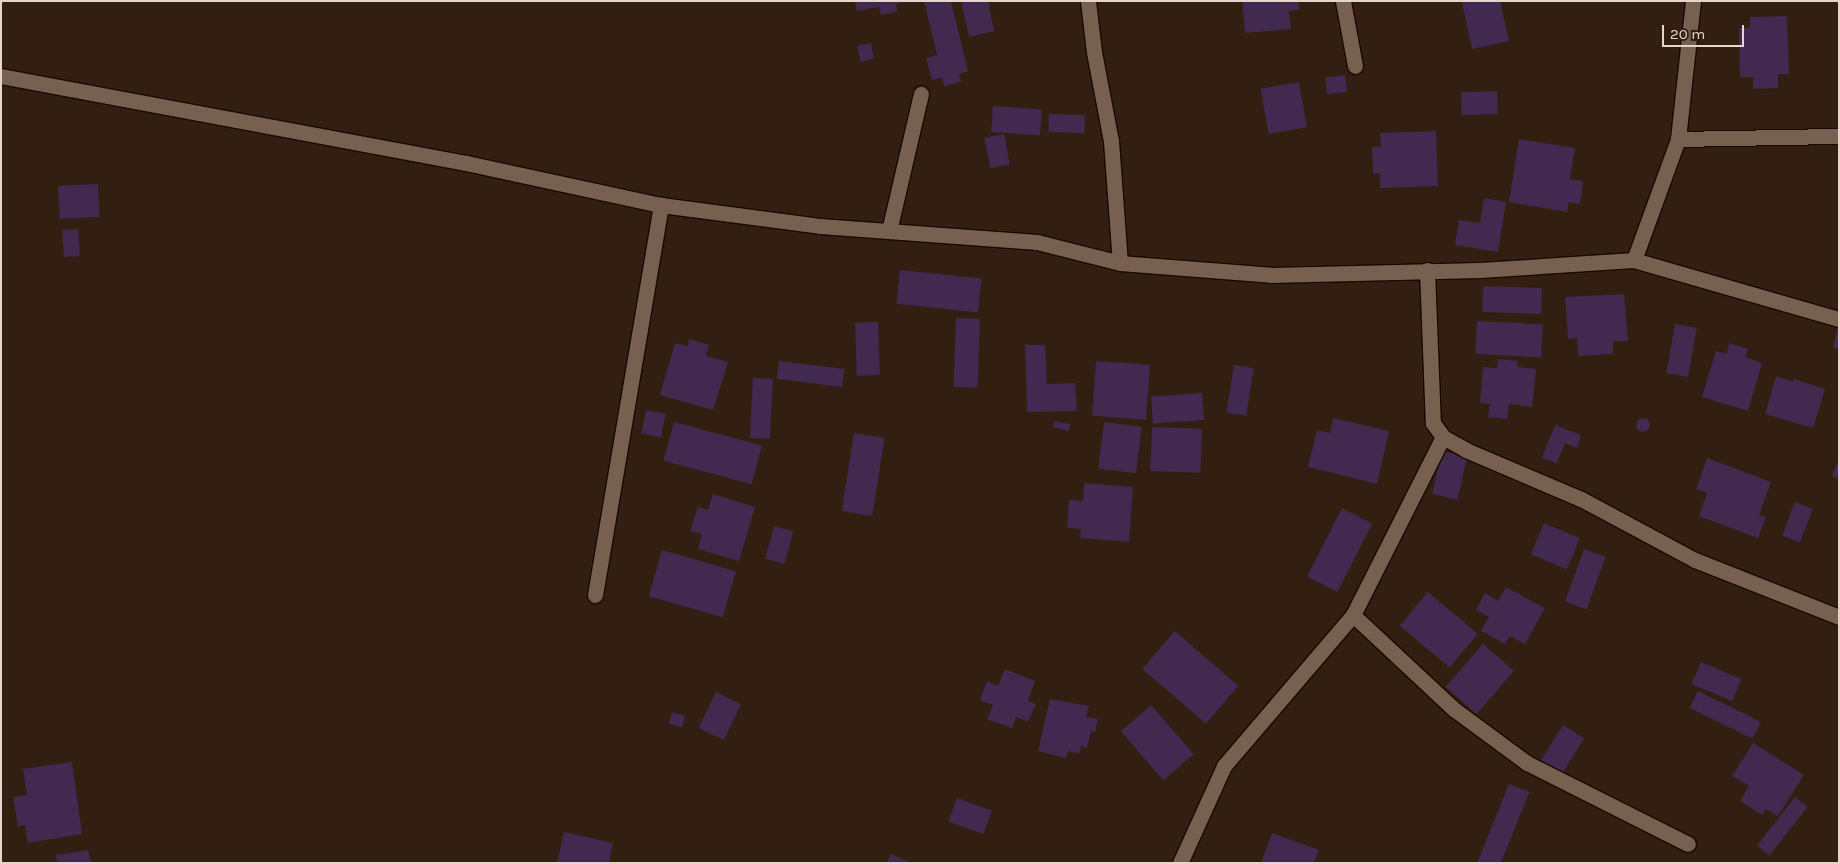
<!DOCTYPE html>
<html>
<head>
<meta charset="utf-8">
<style>
  body { margin:0 }
  #map { position:relative; width:1840px; height:864px; overflow:hidden; background:#321f11; font-family:Karla,sans-serif }
  div>[style] { position:absolute }
  .building>* { inset:0; background:#41294f; transform-origin:0 0 }
  .round { border-radius:50% }
  .roads { filter:drop-shadow(1px 0 #190800) drop-shadow(-1px 0 #190800) drop-shadow(0 1px #190800) drop-shadow(0 -1px #190800) }
  .minor>* { height:15px; margin:-7.5px; padding:0 7.5px; transform-origin:7.5px; border-radius:7.5px; background:#776050 }
  span { translate:-50% -50%; white-space:nowrap; text-align:center; line-height:1.15; -webkit-text-stroke:4px #321f11; paint-order:stroke }
  .frame { position:absolute; inset:0; border:2px solid #e3d6cd; pointer-events:none }
  .scale { position:absolute; left:1662px; top:25px; width:82px; height:22px; box-sizing:border-box; border:2px solid #e3d6cd; border-top:0; padding-left:6px; font-size:15px; line-height:18px; white-space:nowrap; color:#e3d6cd; -webkit-text-stroke:4px #321f11; paint-order:stroke }
</style>
</head>
<body>
<div id="map">
  <div class="building">
    <i style="clip-path:polygon(855px 1px,903px 1px,904px 2px,896px 4px,897px 12px,881px 15px,879px 7px,857px 11px)"></i>
    <i style="clip-path:polygon(924px 1px,951px 1px,968px 71px,959px 74px,961px 82px,944px 86px,942px 78px,932px 80px,926px 58px,937px 55px)"></i>
    <i style="clip-path:polygon(961px 1px,988px 1px,994px 31px,969px 37px)"></i>
    <i style="clip-path:polygon(1242px 1px,1298px 1px,1299px 10px,1289px 11px,1291px 29px,1245px 33px)"></i>
    <i style="clip-path:polygon(1466px 1px,1500px 1px,1509px 41px,1472px 49px,1462px 2px)"></i>
    <i style="clip-path:polygon(1787px 16px,1789px 74px,1778px 74px,1778px 88px,1753px 89px,1753px 77px,1740px 77px,1739px 28px,1750px 28px,1750px 17px)"></i>
    <i style="left:871px;top:43px;width:16px;height:14px;rotate:79deg"></i>
    <i style="left:1345px;top:75px;width:17px;height:20px;rotate:83deg"></i>
    <i style="left:1299px;top:82px;width:46px;height:39px;rotate:80deg"></i>
    <i style="left:1497px;top:91px;width:23px;height:36px;rotate:88deg"></i>
    <i style="left:993px;top:106px;width:49px;height:26px;rotate:4deg"></i>
    <i style="left:1049px;top:114px;width:36px;height:18px;rotate:2deg"></i>
    <i style="clip-path:polygon(1436px 131px,1438px 186px,1380px 188px,1380px 173px,1373px 174px,1372px 147px,1381px 147px,1380px 133px)"></i>
    <i style="left:1004px;top:134px;width:31px;height:20px;rotate:79deg"></i>
    <i style="clip-path:polygon(1519px 139px,1575px 148px,1570px 179px,1583px 181px,1580px 204px,1569px 202px,1567px 212px,1509px 202px)"></i>
    <i style="left:98px;top:184px;width:33px;height:40px;rotate:87deg"></i>
    <i style="clip-path:polygon(1484px 198px,1506px 202px,1498px 252px,1455px 245px,1459px 220px,1480px 223px)"></i>
    <i style="left:78px;top:229px;width:27px;height:16px;rotate:86deg"></i>
    <i style="left:900px;top:270px;width:82px;height:34px;rotate:6deg"></i>
    <i style="left:1483px;top:286px;width:59px;height:26px;rotate:2deg"></i>
    <i style="clip-path:polygon(1624px 294px,1628px 341px,1613px 341px,1613px 354px,1578px 356px,1577px 338px,1568px 339px,1565px 297px)"></i>
    <i style="left:956px;top:318px;width:24px;height:69px;rotate:2deg"></i>
    <i style="left:1477px;top:321px;width:66px;height:33px;rotate:3deg"></i>
    <i style="left:878px;top:322px;width:53px;height:23px;rotate:88deg"></i>
    <i style="left:1675px;top:324px;width:22px;height:50px;rotate:10deg"></i>
    <i style="clip-path:polygon(1838px 327px,1839px 327px,1839px 349px,1833px 348px)"></i>
    <i style="clip-path:polygon(689px 339px,709px 345px,706px 356px,728px 362px,713px 410px,660px 395px,675px 343px,688px 346px)"></i>
    <i style="clip-path:polygon(1729px 343px,1748px 349px,1745px 357px,1762px 363px,1748px 411px,1702px 397px,1716px 351px,1727px 354px)"></i>
    <i style="clip-path:polygon(1025px 345px,1045px 345px,1047px 384px,1075px 383px,1077px 411px,1027px 412px)"></i>
    <i style="clip-path:polygon(1498px 359px,1518px 361px,1517px 367px,1536px 369px,1532px 407px,1509px 404px,1507px 419px,1488px 417px,1490px 404px,1480px 403px,1483px 367px,1497px 368px)"></i>
    <i style="left:779px;top:361px;width:66px;height:18px;rotate:7deg"></i>
    <i style="left:1096px;top:361px;width:54px;height:55px;rotate:4deg"></i>
    <i style="left:1234px;top:365px;width:20px;height:48px;rotate:9deg"></i>
    <i style="clip-path:polygon(1776px 376px,1793px 382px,1794px 379px,1825px 389px,1813px 428px,1765px 414px)"></i>
    <i style="left:753px;top:378px;width:20px;height:60px;rotate:3deg"></i>
    <i style="left:1202px;top:393px;width:27px;height:51px;rotate:86deg"></i>
    <i style="left:646px;top:410px;width:20px;height:24px;rotate:11deg"></i>
    <i class="round" style="left:1636px;top:418px;width:14px;height:14px"></i>
    <i style="clip-path:polygon(1333px 418px,1389px 431px,1377px 484px,1308px 467px,1317px 430px,1330px 433px)"></i>
    <i style="clip-path:polygon(1054px 421px,1070px 424px,1069px 431px,1053px 427px)"></i>
    <i style="left:674px;top:422px;width:91px;height:40px;rotate:15deg"></i>
    <i style="left:1104px;top:422px;width:38px;height:47px;rotate:7deg"></i>
    <i style="clip-path:polygon(1555px 425px,1581px 435px,1577px 448px,1565px 443px,1557px 463px,1542px 458px)"></i>
    <i style="left:1152px;top:427px;width:50px;height:44px;rotate:2deg"></i>
    <i style="left:854px;top:433px;width:31px;height:79px;rotate:9deg"></i>
    <i style="left:1442px;top:451px;width:26px;height:44px;rotate:13deg"></i>
    <i style="clip-path:polygon(1707px 458px,1771px 482px,1759px 515px,1766px 517px,1758px 538px,1699px 516px,1707px 493px,1696px 489px)"></i>
    <i style="clip-path:polygon(1839px 459px,1839px 479px,1832px 476px)"></i>
    <i style="clip-path:polygon(1084px 483px,1133px 487px,1129px 542px,1080px 538px,1081px 529px,1067px 528px,1069px 500px,1083px 501px)"></i>
    <i style="clip-path:polygon(713px 494px,755px 507px,739px 561px,698px 549px,702px 534px,690px 531px,698px 507px,708px 510px)"></i>
    <i style="left:1795px;top:502px;width:19px;height:36px;rotate:21deg"></i>
    <i style="left:1342px;top:508px;width:34px;height:77px;rotate:27deg"></i>
    <i style="left:1544px;top:523px;width:39px;height:34px;rotate:23deg"></i>
    <i style="left:774px;top:526px;width:20px;height:34px;rotate:15deg"></i>
    <i style="left:1584px;top:549px;width:23px;height:56px;rotate:20deg"></i>
    <i style="left:662px;top:550px;width:77px;height:48px;rotate:16deg"></i>
    <i style="clip-path:polygon(1506px 587px,1545px 608px,1525px 644px,1510px 636px,1505px 644px,1481px 631px,1489px 617px,1476px 610px,1485px 593px,1498px 601px)"></i>
    <i style="left:1428px;top:592px;width:65px;height:44px;rotate:40deg"></i>
    <i style="left:1175px;top:631px;width:84px;height:50px;rotate:41deg"></i>
    <i style="left:1483px;top:644px;width:41px;height:57px;rotate:41deg"></i>
    <i style="left:1701px;top:662px;width:44px;height:24px;rotate:23deg"></i>
    <i style="clip-path:polygon(1005px 669px,1035px 681px,1028px 701px,1036px 704px,1028px 722px,1016px 717px,1012px 728px,987px 719px,993px 705px,980px 700px,987px 681px,998px 686px)"></i>
    <i style="left:1698px;top:691px;width:70px;height:19px;rotate:26deg"></i>
    <i style="left:716px;top:692px;width:28px;height:40px;rotate:26deg"></i>
    <i style="clip-path:polygon(1050px 699px,1089px 706px,1086px 717px,1098px 719px,1095px 732px,1091px 731px,1087px 748px,1081px 746px,1079px 754px,1068px 751px,1066px 758px,1038px 751px)"></i>
    <i style="left:1151px;top:705px;width:65px;height:40px;rotate:49deg"></i>
    <i style="left:672px;top:712px;width:14px;height:12px;rotate:17deg"></i>
    <i style="left:1563px;top:725px;width:25px;height:41px;rotate:32deg"></i>
    <i style="clip-path:polygon(1753px 743px,1804px 775px,1778px 816px,1766px 809px,1762px 815px,1740px 801px,1749px 786px,1732px 776px)"></i>
    <i style="clip-path:polygon(72px 762px,82px 834px,28px 843px,25px 825px,18px 826px,13px 797px,27px 795px,23px 769px)"></i>
    <i style="left:1509px;top:784px;width:22px;height:85px;rotate:22deg"></i>
    <i style="left:1795px;top:797px;width:16px;height:62px;rotate:38deg"></i>
    <i style="left:957px;top:798px;width:37px;height:25px;rotate:20deg"></i>
    <i style="clip-path:polygon(564px 832px,613px 843px,609px 863px,557px 863px)"></i>
    <i style="clip-path:polygon(1272px 833px,1319px 850px,1314px 863px,1261px 863px)"></i>
    <i style="clip-path:polygon(88px 850px,91px 863px,57px 863px,56px 855px)"></i>
    <i style="clip-path:polygon(891px 854px,912px 863px,887px 863px)"></i>
  </div>
  <div class="roads">
    <div class="minor">
      <i style="left:1088px;top:1px;width:51px;rotate:83.3deg"></i>
      <i style="left:1094px;top:52px;width:91px;rotate:79.2deg"></i>
      <i style="left:1111px;top:141px;width:122px;rotate:85.8deg"></i>
      <i style="left:1343px;top:1px;width:66px;rotate:79.5deg"></i>
      <i style="left:1px;top:76px;width:473px;rotate:10.6deg"></i>
      <i style="left:466px;top:163px;width:199px;rotate:12.2deg"></i>
      <i style="left:661px;top:205px;width:160px;rotate:7.5deg"></i>
      <i style="left:820px;top:226px;width:218px;rotate:4.2deg"></i>
      <i style="left:1037px;top:242px;width:86px;rotate:14.2deg"></i>
      <i style="left:1120px;top:263px;width:151px;rotate:4.5deg"></i>
      <i style="left:1271px;top:275px;width:209px;rotate:-1.4deg"></i>
      <i style="left:1480px;top:270px;width:154px;rotate:-3.7deg"></i>
      <i style="left:1634px;top:260px;width:129px;rotate:-70deg"></i>
      <i style="left:1678px;top:139px;width:139px;rotate:-83.8deg"></i>
      <i style="left:1678px;top:139px;width:161px;rotate:-1.1deg"></i>
      <i style="left:889px;top:231px;width:141px;rotate:-76.9deg"></i>
      <i style="left:1634px;top:260px;width:213px;rotate:16.1deg"></i>
      <i style="left:1427px;top:270px;width:153px;rotate:87.8deg"></i>
      <i style="left:1433px;top:423px;width:17px;rotate:54deg"></i>
      <i style="left:1443px;top:437px;width:26px;rotate:29deg"></i>
      <i style="left:1466px;top:450px;width:125px;rotate:23.1deg"></i>
      <i style="left:1581px;top:499px;width:129px;rotate:28.2deg"></i>
      <i style="left:1695px;top:560px;width:155px;rotate:21.6deg"></i>
      <i style="left:595px;top:595px;width:396px;rotate:-80.4deg"></i>
      <i style="left:1353px;top:615px;width:139px;rotate:43deg"></i>
      <i style="left:1455px;top:710px;width:89px;rotate:36.4deg"></i>
      <i style="left:1527px;top:763px;width:180px;rotate:26.7deg"></i>
      <i style="left:1180px;top:863px;width:107px;rotate:-65.6deg"></i>
      <i style="left:1224px;top:766px;width:199px;rotate:-49.5deg"></i>
      <i style="left:1353px;top:615px;width:199px;rotate:-63.2deg"></i>
    </div>
  </div>
  <div class="frame"></div>
  <div class="scale">20 m</div>
</div>
</body>
</html>
